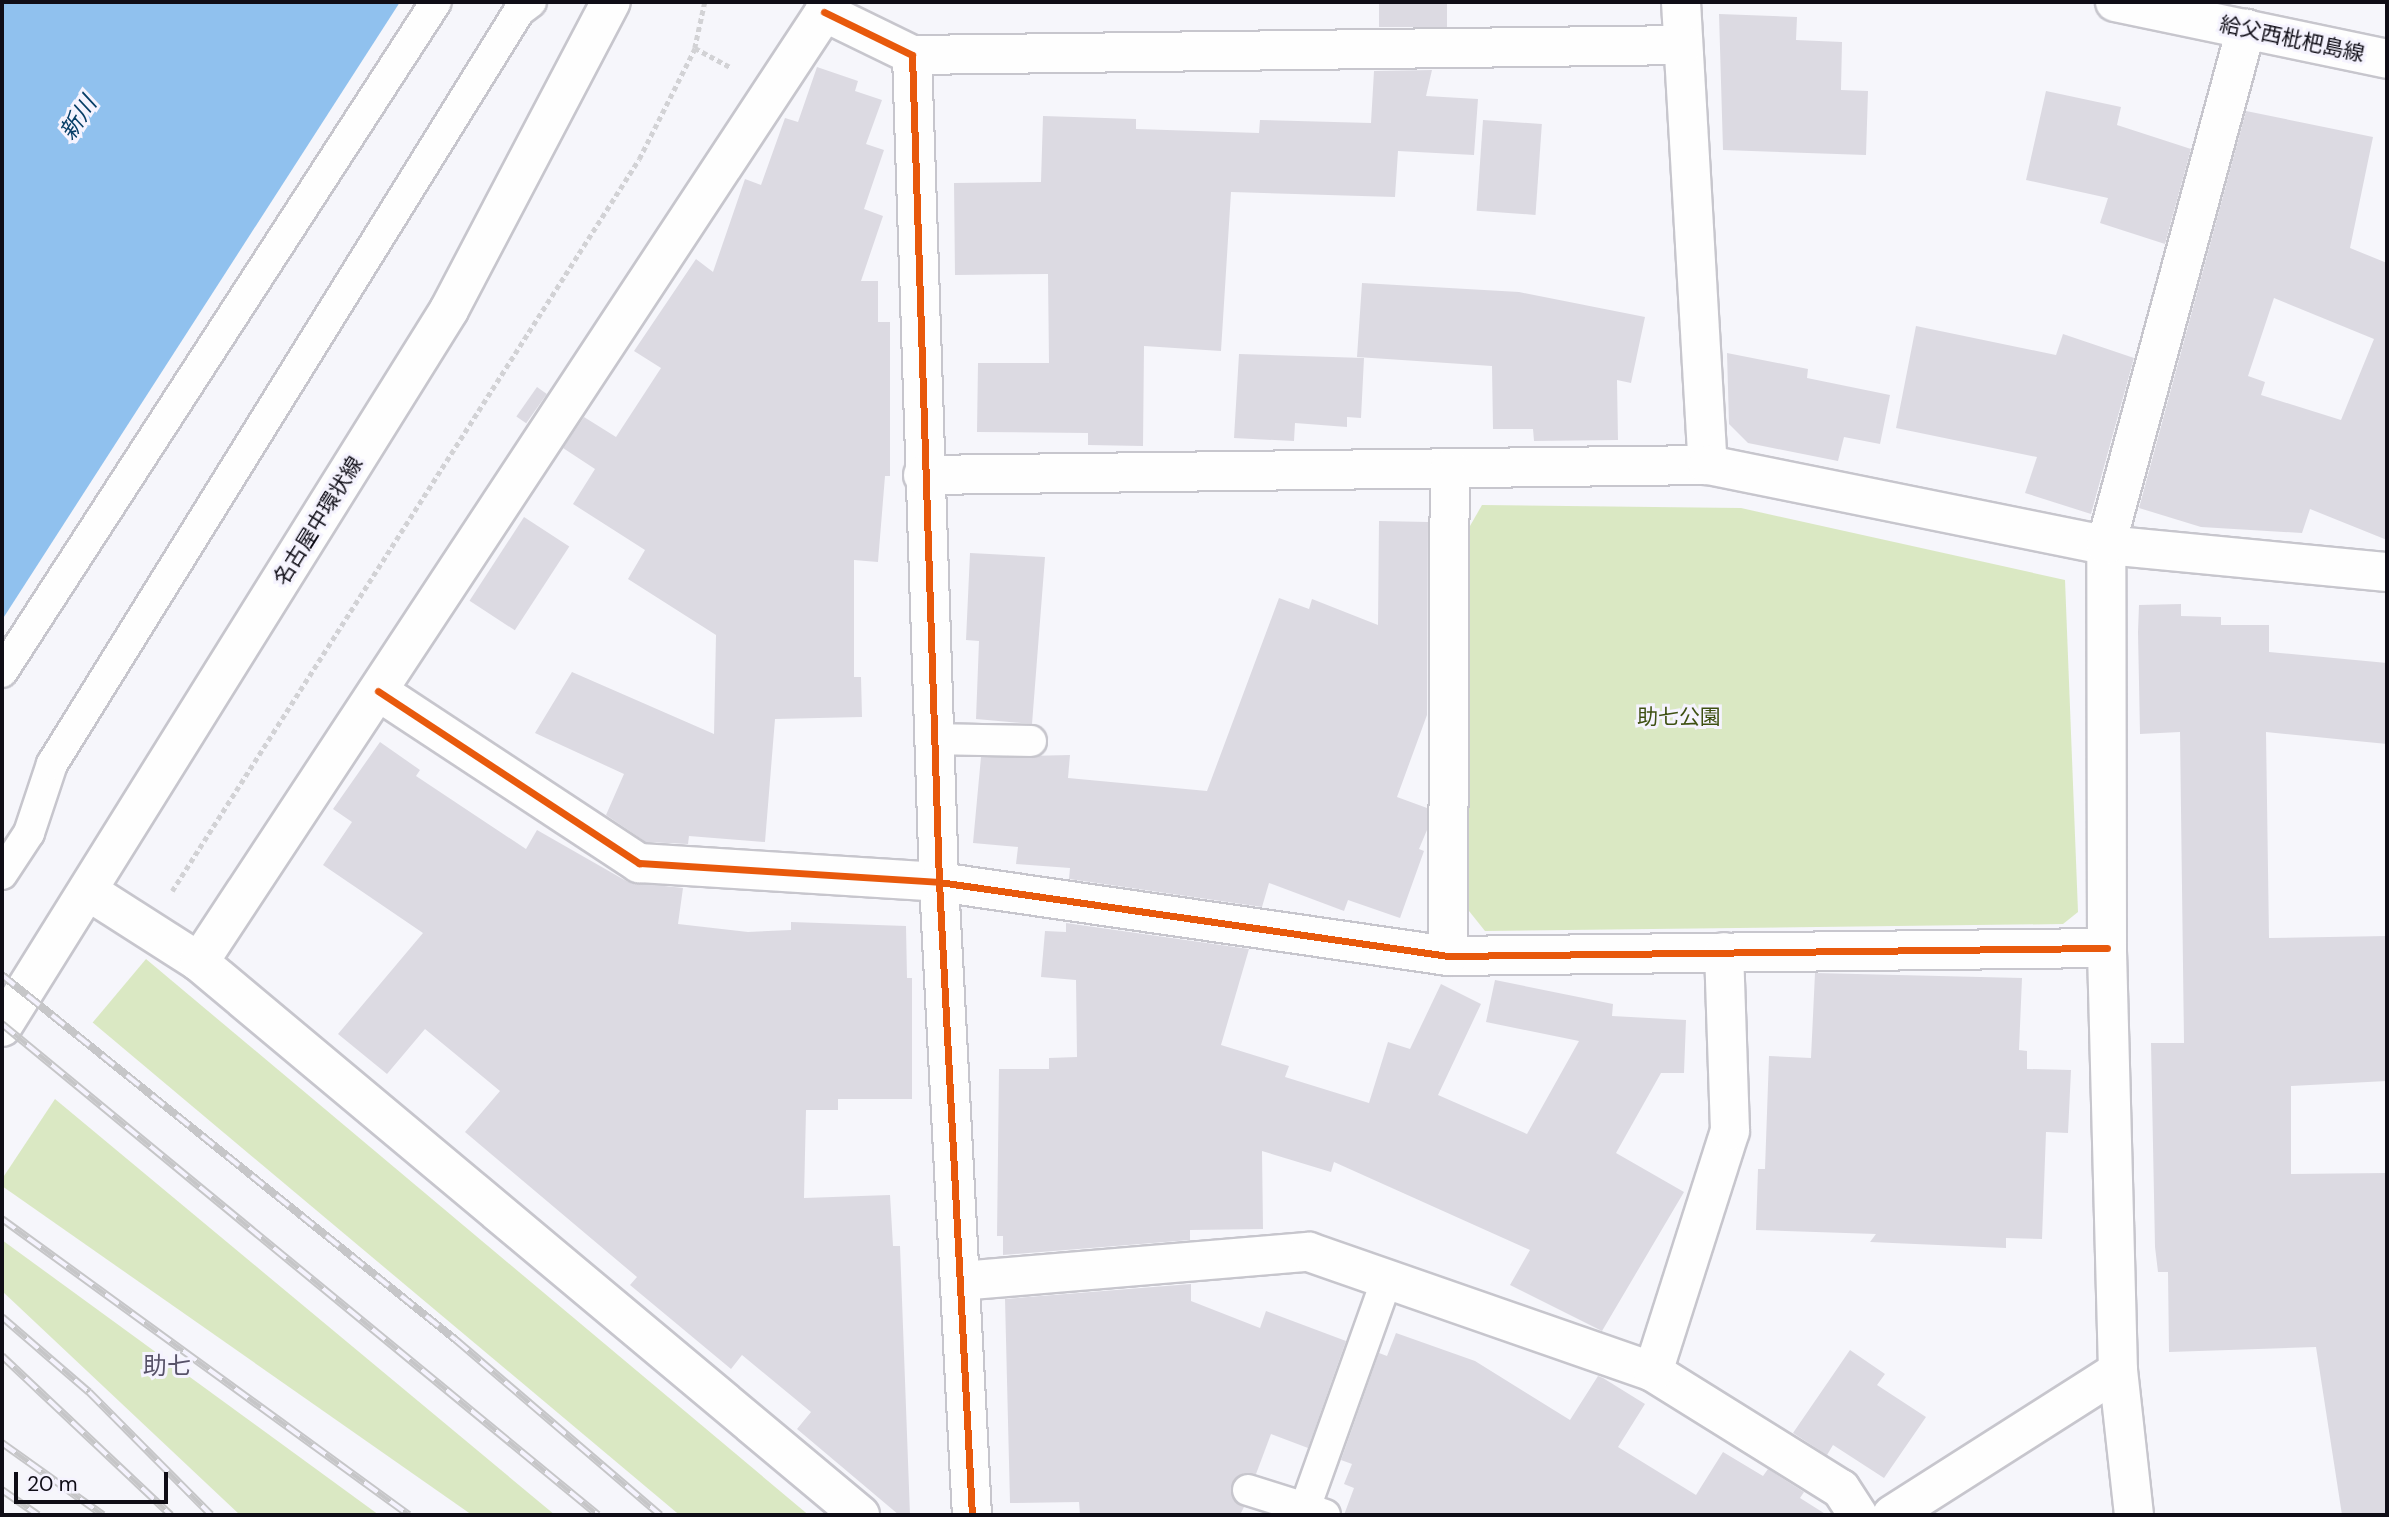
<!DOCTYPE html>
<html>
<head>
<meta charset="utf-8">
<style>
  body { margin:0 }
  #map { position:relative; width:2389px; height:1517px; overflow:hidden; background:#f6f6fb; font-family:"DM Sans","Noto Sans JP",sans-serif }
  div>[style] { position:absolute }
  .green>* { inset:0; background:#dae8c3; transform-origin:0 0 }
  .water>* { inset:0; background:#90c1ee }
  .building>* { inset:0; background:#dcdae2; transform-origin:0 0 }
  .path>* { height:4.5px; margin-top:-2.25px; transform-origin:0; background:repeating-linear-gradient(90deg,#d2d2d5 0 5px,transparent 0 8.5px) }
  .roads { filter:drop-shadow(2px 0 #c7c6cd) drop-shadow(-2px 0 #c7c6cd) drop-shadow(0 2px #c7c6cd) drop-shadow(0 -2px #c7c6cd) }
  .service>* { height:30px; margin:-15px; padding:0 15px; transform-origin:15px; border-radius:15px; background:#fefefe }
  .minor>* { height:38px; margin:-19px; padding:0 19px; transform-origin:19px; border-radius:19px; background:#fefefe }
  .secondary>* { height:38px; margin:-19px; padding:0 19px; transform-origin:19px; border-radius:19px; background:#fefefe }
  .primary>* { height:38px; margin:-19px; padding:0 19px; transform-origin:19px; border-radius:19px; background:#fefefe }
  .rail>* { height:8px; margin-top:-4px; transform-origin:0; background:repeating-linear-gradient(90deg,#f5f3fe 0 16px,#c6c6c8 0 32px); box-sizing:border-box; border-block:2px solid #c6c6c8 }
  .cycleway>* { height:7px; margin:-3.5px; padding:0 3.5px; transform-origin:3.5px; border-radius:3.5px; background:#e8590c }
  span { translate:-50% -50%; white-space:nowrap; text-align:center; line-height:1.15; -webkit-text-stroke:6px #f5f3fe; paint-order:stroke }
  .street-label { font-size:21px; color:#0f0d16 }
  .park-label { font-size:21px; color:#3e5012 }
  .water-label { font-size:23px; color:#073e67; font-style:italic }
  .quarter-label { font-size:24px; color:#575268 }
  .frame { position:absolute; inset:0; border:4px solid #0f0d16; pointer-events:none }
  .scale { position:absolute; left:14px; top:1472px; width:154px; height:32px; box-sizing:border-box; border:4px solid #0f0d16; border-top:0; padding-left:9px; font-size:21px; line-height:24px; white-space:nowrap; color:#0f0d16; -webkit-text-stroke:5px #f5f3fe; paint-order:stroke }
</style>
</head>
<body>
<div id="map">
  <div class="green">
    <i style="clip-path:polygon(1482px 505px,1741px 508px,2065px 580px,2078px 912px,2063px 924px,1485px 931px,1465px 906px,1470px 526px)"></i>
    <i style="left:146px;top:959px;width:872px;height:83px;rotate:40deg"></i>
    <i style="clip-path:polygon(55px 1099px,555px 1515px,472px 1515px,2px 1186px,2px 1179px)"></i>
    <i style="clip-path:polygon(2px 1240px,379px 1515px,240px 1515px,2px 1291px)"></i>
  </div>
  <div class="water">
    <i style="clip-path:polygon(2px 2px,400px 2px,2px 620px)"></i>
  </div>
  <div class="building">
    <i style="left:1379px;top:2px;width:68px;height:25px"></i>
    <i style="clip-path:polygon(1719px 14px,1797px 17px,1796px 40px,1842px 42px,1841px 90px,1868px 91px,1866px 155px,1723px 150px)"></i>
    <i style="clip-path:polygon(817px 67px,858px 81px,855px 91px,882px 100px,866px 144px,884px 150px,864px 209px,883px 216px,861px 281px,878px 281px,878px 322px,890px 322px,890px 476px,885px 476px,878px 562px,854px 560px,854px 677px,861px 677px,862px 717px,775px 719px,765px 842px,689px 836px,688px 844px,646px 842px,606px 815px,624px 774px,535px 733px,572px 672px,714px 734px,716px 635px,628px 579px,645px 550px,573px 504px,595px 469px,563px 448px,584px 417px,616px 437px,661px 368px,634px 351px,696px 259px,713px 272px,745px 179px,761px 185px,785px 118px,798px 122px)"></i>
    <i style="clip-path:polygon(1432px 70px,1426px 96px,1478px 99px,1474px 155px,1398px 151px,1395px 197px,1231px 192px,1221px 351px,1144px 346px,1143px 446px,1088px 445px,1088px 433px,977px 432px,978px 363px,1049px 363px,1048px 274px,955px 275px,954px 183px,1041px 182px,1043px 116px,1136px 119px,1136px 129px,1259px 133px,1260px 120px,1371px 123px,1374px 71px)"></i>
    <i style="clip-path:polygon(2046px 91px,2121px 107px,2117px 125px,2191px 149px,2165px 244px,2100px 223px,2108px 198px,2026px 180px)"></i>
    <i style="clip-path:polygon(evenodd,2246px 111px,2373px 137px,2350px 248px,2387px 263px,2387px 540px,2310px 509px,2302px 533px,2201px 527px,2139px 508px,2246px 111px,2274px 298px,2374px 339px,2341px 420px,2261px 395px,2265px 382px,2248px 376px,2274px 298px)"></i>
    <i style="left:1483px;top:120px;width:59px;height:91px;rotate:4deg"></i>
    <i style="clip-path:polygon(1362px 283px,1519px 292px,1645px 317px,1631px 383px,1617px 380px,1618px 440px,1534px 441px,1533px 429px,1493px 429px,1492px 366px,1357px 357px)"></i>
    <i style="clip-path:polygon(1916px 326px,2056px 355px,2063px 334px,2134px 358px,2091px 514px,2025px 493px,2037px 457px,1896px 428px)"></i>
    <i style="clip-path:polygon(1727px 353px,1808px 369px,1807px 378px,1890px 395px,1880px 444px,1844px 437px,1838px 461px,1748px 443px,1729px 424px)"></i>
    <i style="clip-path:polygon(1239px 354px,1364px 358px,1361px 418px,1347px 417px,1347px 427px,1295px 423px,1294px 441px,1234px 438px)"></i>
    <i style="left:537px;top:387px;width:12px;height:36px;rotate:35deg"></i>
    <i style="left:524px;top:517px;width:54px;height:100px;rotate:33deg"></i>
    <i style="clip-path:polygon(1379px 521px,1428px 522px,1427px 715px,1397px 797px,1427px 808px,1427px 830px,1419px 849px,1424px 851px,1400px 918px,1348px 900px,1344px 911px,1269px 883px,1262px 907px,1069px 879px,1070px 868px,1016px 864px,1018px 847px,973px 843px,981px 757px,1070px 755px,1068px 778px,1207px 791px,1279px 598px,1309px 609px,1312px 599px,1378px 625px)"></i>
    <i style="clip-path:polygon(970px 553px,1045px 557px,1032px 724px,976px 719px,979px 641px,966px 640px)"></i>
    <i style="clip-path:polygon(2181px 604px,2181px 616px,2221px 617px,2221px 625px,2269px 625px,2269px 652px,2387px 663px,2387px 744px,2266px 732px,2269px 938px,2387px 936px,2387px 1081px,2291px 1086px,2291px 1174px,2387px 1173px,2387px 1515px,2342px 1515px,2316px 1347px,2169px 1352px,2168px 1272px,2158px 1272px,2155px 1247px,2151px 1043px,2184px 1043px,2180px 732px,2140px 734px,2138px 632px,2139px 605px)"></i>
    <i style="clip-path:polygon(380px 742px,420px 770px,416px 776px,526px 849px,537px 830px,628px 882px,683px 888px,678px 924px,748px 932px,791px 930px,791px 922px,906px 926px,907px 978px,912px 978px,912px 1099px,838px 1099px,838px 1110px,806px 1110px,804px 1198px,890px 1195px,893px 1246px,900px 1246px,910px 1515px,899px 1515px,797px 1429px,811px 1412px,742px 1355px,731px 1369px,630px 1285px,637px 1277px,465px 1132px,500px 1091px,425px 1029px,387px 1074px,338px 1034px,423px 933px,323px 865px,352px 822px,333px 809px)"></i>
    <i style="clip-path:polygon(1066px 923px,1249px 949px,1221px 1045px,1289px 1066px,1285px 1077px,1369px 1103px,1388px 1042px,1410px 1049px,1441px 984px,1481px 1004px,1438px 1095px,1527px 1134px,1579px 1041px,1486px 1022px,1495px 980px,1613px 1004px,1612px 1016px,1686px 1020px,1684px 1073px,1661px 1073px,1616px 1153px,1684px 1192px,1602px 1331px,1510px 1285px,1530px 1250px,1334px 1162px,1331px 1172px,1262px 1151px,1263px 1229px,1190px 1230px,1190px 1240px,1003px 1255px,1003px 1236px,997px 1236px,999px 1069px,1049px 1069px,1049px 1058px,1077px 1057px,1076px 980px,1041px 977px,1045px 931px,1066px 932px)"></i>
    <i style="clip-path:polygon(1815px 973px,2022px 978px,2019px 1050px,2027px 1051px,2027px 1069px,2071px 1070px,2068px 1133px,2046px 1132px,2042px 1239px,2006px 1238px,2006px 1248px,1870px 1242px,1876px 1234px,1756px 1230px,1758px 1169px,1765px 1169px,1769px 1056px,1811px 1058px)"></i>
    <i style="clip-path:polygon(1191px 1284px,1191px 1301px,1260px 1328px,1266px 1311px,1346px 1341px,1308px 1448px,1271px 1434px,1256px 1474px,1244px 1473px,1232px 1484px,1235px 1501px,1244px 1507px,1240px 1515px,1080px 1515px,1079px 1502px,1010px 1503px,1005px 1299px)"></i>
    <i style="clip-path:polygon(1396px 1333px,1475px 1361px,1570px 1420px,1598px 1376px,1603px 1378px,1645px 1404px,1618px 1447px,1696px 1495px,1723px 1452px,1763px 1476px,1768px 1469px,1804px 1492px,1800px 1498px,1827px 1515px,1344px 1515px,1354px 1488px,1344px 1484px,1352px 1464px,1341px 1460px,1379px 1353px,1387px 1356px)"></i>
    <i style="clip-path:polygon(1850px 1350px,1885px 1374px,1877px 1385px,1926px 1417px,1884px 1478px,1833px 1445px,1827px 1455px,1793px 1433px)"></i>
  </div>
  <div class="path">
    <i style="left:705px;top:2px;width:47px;rotate:102.3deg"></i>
    <i style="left:695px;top:48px;width:42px;rotate:28.4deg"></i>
    <i style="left:172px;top:891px;width:868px;rotate:-57.46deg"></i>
    <i style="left:639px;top:159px;width:124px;rotate:-63.2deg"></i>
  </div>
  <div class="roads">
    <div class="service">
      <i style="left:2px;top:672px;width:798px;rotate:-57.07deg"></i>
      <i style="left:933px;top:739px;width:98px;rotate:1.2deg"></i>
      <i style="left:2px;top:874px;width:49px;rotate:-56.6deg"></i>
      <i style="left:29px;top:833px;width:73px;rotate:-71.6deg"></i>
      <i style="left:52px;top:764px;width:886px;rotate:-58.19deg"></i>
      <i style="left:519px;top:11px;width:15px;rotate:-37deg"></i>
      <i style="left:1248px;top:1490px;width:60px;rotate:17.5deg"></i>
      <i style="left:1325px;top:1515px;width:21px;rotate:-161deg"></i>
      <i style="left:1305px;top:1508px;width:243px;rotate:-70.3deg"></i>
    </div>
    <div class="minor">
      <i style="left:1681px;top:2px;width:464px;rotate:86.7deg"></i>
      <i style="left:824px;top:12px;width:98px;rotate:26deg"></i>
      <i style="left:912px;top:55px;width:827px;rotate:88.13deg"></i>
      <i style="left:939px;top:882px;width:634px;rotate:87.02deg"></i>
      <i style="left:912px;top:55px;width:771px;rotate:-0.74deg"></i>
      <i style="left:923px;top:475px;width:785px;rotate:-0.73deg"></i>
      <i style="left:1708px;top:465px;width:406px;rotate:11.4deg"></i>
      <i style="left:2106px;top:545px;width:282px;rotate:5.5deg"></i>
      <i style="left:378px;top:691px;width:313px;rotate:33.4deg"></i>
      <i style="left:639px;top:863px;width:301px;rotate:3.6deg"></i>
      <i style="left:939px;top:882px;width:514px;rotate:8.27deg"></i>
      <i style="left:1448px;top:956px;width:659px;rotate:-0.7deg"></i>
      <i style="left:88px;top:891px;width:132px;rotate:32.6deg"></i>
      <i style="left:199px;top:962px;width:862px;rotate:39.92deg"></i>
      <i style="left:1448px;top:956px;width:487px;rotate:-89.8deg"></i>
      <i style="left:199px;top:962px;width:1149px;rotate:-56.64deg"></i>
      <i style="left:960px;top:1281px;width:350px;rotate:-4.8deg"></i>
      <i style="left:1309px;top:1252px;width:364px;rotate:19.2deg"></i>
      <i style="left:1653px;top:1372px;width:221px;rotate:31.9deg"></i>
      <i style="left:1841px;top:1489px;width:31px;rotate:57deg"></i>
      <i style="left:1653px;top:1372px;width:253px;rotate:-72.3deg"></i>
      <i style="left:1730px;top:1131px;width:179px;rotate:-91.9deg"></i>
      <i style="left:1892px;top:1515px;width:268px;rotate:-32.5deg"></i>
      <i style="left:2134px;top:1515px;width:145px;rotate:-96.3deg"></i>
      <i style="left:2118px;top:1371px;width:423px;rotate:-91.5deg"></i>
      <i style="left:2107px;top:948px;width:403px;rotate:-90.1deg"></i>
      <i style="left:2106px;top:545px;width:535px;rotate:-74.82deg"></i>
    </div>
    <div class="secondary">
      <i style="left:2115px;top:2px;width:278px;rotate:11.8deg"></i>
    </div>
    <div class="primary">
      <i style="left:2px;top:1027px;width:845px;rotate:-58.06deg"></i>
      <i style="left:449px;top:310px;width:348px;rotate:-62.3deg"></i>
    </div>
  </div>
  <div class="rail">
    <i style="left:2px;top:975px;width:583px;rotate:38.8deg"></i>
    <i style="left:456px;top:1340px;width:269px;rotate:40.6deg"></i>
    <i style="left:2px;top:1024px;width:772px;rotate:39.48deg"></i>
    <i style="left:2px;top:1219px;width:503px;rotate:36.03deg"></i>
    <i style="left:2px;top:1317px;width:115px;rotate:40.8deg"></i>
    <i style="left:89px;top:1392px;width:173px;rotate:45.2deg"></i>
    <i style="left:2px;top:1356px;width:232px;rotate:43.3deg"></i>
    <i style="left:2px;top:1443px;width:124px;rotate:35.5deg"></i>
    <i style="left:2px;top:1490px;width:44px;rotate:34.8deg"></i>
  </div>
  <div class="cycleway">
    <i style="left:824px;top:12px;width:98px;rotate:26deg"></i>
    <i style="left:912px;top:55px;width:827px;rotate:88.13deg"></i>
    <i style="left:939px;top:882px;width:634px;rotate:87.02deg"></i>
    <i style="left:378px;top:691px;width:313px;rotate:33.4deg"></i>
    <i style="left:639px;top:863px;width:301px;rotate:3.6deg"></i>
    <i style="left:939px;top:882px;width:514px;rotate:8.27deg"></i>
    <i style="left:1448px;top:956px;width:659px;rotate:-0.7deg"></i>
  </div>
  <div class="street-label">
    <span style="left:2292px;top:39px;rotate:12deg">給父西枇杷島線</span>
    <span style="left:318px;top:521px;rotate:-58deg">名古屋中環状線</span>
  </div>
  <div class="park-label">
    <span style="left:1679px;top:717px">助七公園</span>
  </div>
  <div class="water-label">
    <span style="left:78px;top:118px;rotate:-57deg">新川</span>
  </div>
  <div class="quarter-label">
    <span style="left:167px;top:1366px">助七</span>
  </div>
  <div class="frame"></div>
  <div class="scale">20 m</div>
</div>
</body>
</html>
